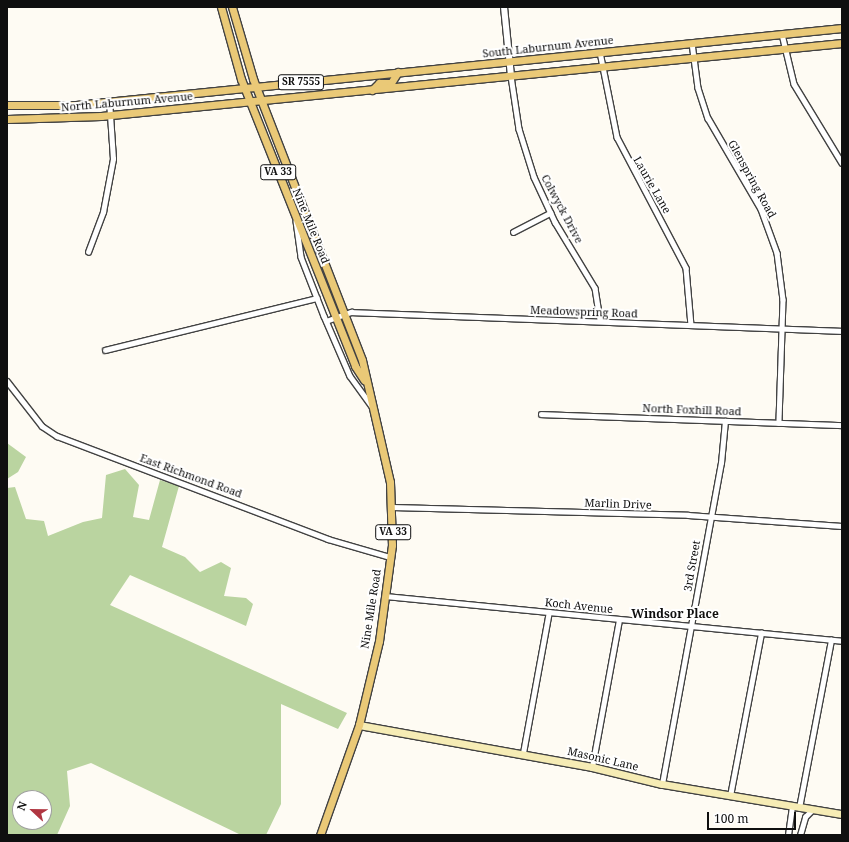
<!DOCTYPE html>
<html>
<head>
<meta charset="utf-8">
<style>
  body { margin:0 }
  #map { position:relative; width:849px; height:842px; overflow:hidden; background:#fefbf3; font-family:"Noto Serif",serif }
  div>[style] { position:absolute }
  .forest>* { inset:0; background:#bad4a0 }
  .roads { filter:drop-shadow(1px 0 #424242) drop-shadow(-1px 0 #424242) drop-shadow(0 1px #424242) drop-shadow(0 -1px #424242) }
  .minor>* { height:4.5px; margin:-2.25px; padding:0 2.25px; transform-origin:2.25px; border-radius:2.25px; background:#fff }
  .tertiary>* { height:6px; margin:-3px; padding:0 3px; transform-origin:3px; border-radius:3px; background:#fff }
  .secondary>* { height:7px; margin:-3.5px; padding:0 3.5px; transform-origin:3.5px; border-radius:3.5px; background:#f6ecb5 }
  .primary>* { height:7px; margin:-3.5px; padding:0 3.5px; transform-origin:3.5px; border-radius:3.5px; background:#eac977 }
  span { translate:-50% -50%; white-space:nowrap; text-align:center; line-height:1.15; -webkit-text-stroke:4px #fff; paint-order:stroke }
  .shield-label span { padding:1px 3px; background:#fff; border:1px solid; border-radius:3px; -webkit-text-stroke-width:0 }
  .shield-label { font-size:10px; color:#0f0f0f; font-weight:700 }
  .street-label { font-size:11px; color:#0f0f0f }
  .neighbourhood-label { font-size:12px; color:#0f0f0f; font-weight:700 }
  .frame { position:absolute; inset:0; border:8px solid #0f0f0f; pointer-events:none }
  .north { position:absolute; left:12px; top:790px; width:40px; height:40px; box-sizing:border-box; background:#fff; border:1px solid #9f9f9f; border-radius:50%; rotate:292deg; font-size:11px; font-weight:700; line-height:16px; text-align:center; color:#0f0f0f }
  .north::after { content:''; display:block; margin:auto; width:14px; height:18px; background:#b03641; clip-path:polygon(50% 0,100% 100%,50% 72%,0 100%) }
  .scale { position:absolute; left:707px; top:812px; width:89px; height:18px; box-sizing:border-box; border:2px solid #0f0f0f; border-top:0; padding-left:5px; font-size:12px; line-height:14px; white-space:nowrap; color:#0f0f0f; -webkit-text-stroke:3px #fff; paint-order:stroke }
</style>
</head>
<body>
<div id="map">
  <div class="forest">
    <i style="clip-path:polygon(7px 443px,26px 457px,18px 472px,7px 479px)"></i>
    <i style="clip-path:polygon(evenodd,125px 469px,139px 485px,133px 517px,149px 520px,160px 480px,179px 486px,162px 547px,185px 557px,200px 572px,221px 562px,231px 568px,224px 596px,246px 598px,253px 604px,246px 626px,130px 575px,110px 605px,347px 713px,338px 729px,281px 704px,281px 804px,266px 835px,241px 835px,91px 763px,67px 771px,70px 806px,57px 835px,7px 835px,7px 488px,15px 487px,26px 519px,44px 521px,48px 536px,83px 522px,102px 518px,106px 475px,125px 469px,20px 798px,44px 798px,44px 822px,20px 822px,20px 798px)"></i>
  </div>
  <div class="roads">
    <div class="minor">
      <i style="left:782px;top:34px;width:51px;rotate:76.5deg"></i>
      <i style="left:794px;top:84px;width:92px;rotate:58.7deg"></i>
      <i style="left:692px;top:43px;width:45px;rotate:82.4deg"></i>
      <i style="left:698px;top:88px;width:32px;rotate:72deg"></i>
      <i style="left:708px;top:118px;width:105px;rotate:59.8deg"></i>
      <i style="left:761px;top:209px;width:47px;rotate:70deg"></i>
      <i style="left:777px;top:253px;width:47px;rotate:82.7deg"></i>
      <i style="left:783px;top:300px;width:123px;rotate:91.9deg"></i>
      <i style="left:600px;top:52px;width:87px;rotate:78.7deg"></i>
      <i style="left:617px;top:137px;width:148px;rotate:62.2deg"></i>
      <i style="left:686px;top:268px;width:57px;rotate:85deg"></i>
      <i style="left:511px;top:76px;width:54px;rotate:81.4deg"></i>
      <i style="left:519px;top:129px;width:50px;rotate:72.6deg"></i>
      <i style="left:534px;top:177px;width:50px;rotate:65deg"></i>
      <i style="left:555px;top:222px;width:77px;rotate:58.8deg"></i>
      <i style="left:595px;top:288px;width:33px;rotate:81deg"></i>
      <i style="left:296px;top:221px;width:36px;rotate:82deg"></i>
      <i style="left:301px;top:257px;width:63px;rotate:68.7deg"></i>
      <i style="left:324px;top:316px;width:65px;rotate:66.6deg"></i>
      <i style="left:350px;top:376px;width:36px;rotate:54deg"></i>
      <i style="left:513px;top:232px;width:42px;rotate:-27.2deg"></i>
      <i style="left:88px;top:252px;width:43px;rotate:-69.4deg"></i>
      <i style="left:103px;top:212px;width:54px;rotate:-79.3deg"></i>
      <i style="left:113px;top:159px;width:58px;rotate:-93.9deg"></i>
      <i style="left:326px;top:321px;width:27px;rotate:-20deg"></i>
      <i style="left:351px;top:312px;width:491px;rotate:2.2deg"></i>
      <i style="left:105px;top:350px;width:218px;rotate:-13.8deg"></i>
      <i style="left:7px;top:381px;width:57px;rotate:52.1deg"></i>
      <i style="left:42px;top:426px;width:18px;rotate:34deg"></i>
      <i style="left:57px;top:436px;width:290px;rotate:20.8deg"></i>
      <i style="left:328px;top:539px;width:65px;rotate:16.2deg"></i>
      <i style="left:541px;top:414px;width:301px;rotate:2.1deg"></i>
      <i style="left:392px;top:507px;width:296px;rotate:1.5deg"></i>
      <i style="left:688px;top:515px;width:154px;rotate:4.1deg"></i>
      <i style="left:385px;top:596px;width:459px;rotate:5.6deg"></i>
      <i style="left:523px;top:753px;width:143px;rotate:-79.6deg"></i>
      <i style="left:592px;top:767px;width:149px;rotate:-79.6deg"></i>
      <i style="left:662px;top:784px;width:326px;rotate:-79.6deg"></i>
      <i style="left:721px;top:463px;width:42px;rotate:-84.6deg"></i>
      <i style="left:730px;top:796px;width:166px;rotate:-79.2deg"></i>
      <i style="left:799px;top:808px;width:171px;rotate:-79.2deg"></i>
      <i style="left:788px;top:835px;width:28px;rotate:-82deg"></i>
      <i style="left:800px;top:835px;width:19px;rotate:-74deg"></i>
      <i style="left:805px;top:817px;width:10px;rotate:-45deg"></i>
    </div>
    <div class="tertiary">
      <i style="left:504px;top:7px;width:69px;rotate:84.2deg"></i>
    </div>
    <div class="secondary">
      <i style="left:359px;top:725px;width:237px;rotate:10.2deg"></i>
      <i style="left:592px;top:767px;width:72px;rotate:13.7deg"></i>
      <i style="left:662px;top:784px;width:182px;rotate:9.5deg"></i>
    </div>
    <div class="primary">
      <i style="left:221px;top:7px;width:75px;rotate:74.5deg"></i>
      <i style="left:241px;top:79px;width:309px;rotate:68.3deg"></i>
      <i style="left:355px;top:366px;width:17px;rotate:57deg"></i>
      <i style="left:232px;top:7px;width:75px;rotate:73.7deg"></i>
      <i style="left:253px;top:79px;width:301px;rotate:68.8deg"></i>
      <i style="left:362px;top:360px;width:125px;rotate:77.1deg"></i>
      <i style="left:390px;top:482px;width:63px;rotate:88.2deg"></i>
      <i style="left:392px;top:545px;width:97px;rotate:97.7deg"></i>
      <i style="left:379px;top:641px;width:86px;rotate:103.4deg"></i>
      <i style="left:359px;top:725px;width:117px;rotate:109.5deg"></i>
      <i style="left:372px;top:90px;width:10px;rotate:-45deg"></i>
      <i style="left:379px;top:83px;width:12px"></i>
      <i style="left:391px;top:83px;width:13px;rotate:-58deg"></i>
      <i style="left:7px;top:105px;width:69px"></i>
      <i style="left:76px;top:105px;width:770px;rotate:-5.74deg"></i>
      <i style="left:7px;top:119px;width:94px;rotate:-1.8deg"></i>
      <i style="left:101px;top:116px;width:745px;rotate:-5.63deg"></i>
    </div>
  </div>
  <div class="shield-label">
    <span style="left:301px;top:82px">SR 7555</span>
    <span style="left:278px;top:172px">VA 33</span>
    <span style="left:393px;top:532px">VA 33</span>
  </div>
  <div class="street-label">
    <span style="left:548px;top:47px;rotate:-6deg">South Laburnum Avenue</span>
    <span style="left:127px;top:102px;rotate:-5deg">North Laburnum Avenue</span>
    <span style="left:752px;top:179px;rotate:61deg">Glenspring Road</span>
    <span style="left:652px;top:185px;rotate:60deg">Laurie Lane</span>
    <span style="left:562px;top:209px;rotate:62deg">Colwyck Drive</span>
    <span style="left:311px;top:226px;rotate:68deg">Nine Mile Road</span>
    <span style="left:584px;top:312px;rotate:2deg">Meadowspring Road</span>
    <span style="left:692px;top:410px;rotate:2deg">North Foxhill Road</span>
    <span style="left:191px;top:476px;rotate:20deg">East Richmond Road</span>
    <span style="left:618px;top:504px;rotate:2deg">Marlin Drive</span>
    <span style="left:692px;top:566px;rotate:-80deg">3rd Street</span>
    <span style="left:579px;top:606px;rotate:6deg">Koch Avenue</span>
    <span style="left:371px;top:609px;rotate:-81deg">Nine Mile Road</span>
    <span style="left:603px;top:759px;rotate:13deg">Masonic Lane</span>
  </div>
  <div class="neighbourhood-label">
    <span style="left:675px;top:614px">Windsor Place</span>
  </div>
  <div class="frame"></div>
  <div class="north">N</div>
  <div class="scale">100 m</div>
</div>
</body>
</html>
